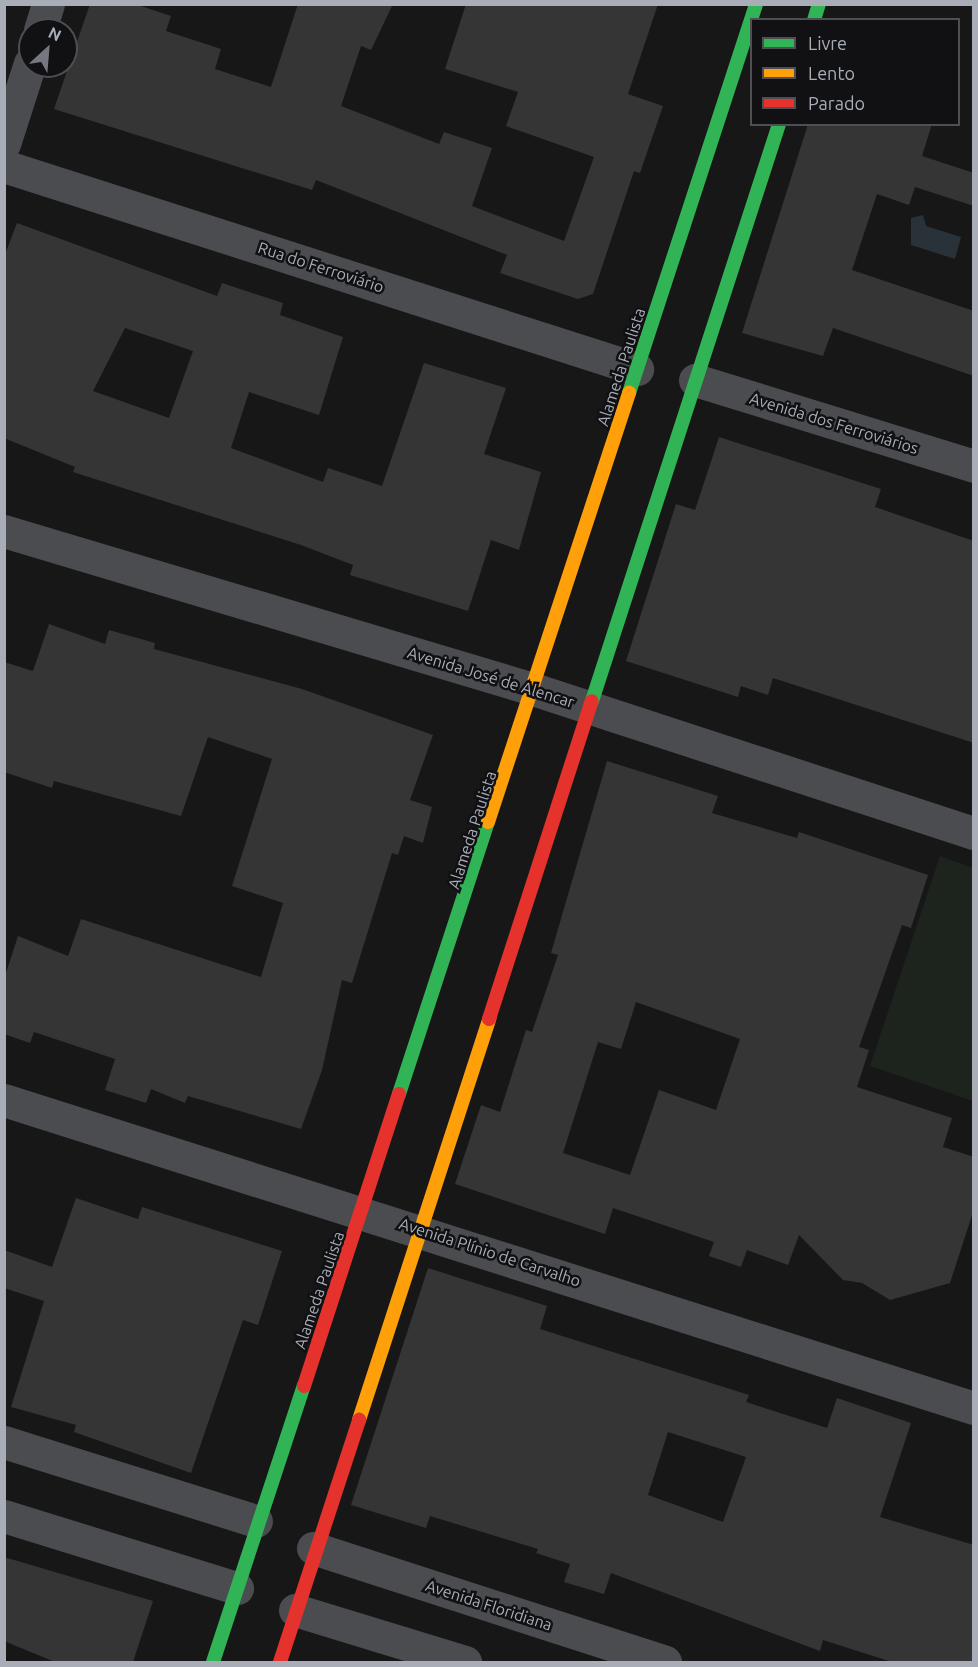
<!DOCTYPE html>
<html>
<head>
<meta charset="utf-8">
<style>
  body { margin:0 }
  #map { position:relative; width:978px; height:1667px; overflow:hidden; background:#171717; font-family:Ubuntu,sans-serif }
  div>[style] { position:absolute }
  .green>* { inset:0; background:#1d241e }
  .water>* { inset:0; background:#2a3239 }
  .building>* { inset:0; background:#353536 }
  .street>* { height:33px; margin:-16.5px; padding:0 16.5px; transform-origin:16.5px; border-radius:16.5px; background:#4b4c50 }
  .fast>* { height:14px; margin:-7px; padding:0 7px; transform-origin:7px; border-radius:7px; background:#30b455 }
  .slow>* { height:14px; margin:-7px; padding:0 7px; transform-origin:7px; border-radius:7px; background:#ff9f0a }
  .jam>* { height:14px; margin:-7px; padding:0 7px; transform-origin:7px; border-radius:7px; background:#e5322d }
  span { translate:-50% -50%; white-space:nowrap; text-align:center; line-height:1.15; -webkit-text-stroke:5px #111113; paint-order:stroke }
  .street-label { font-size:16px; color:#a8adb8 }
  .frame { position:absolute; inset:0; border:6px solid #a8adb8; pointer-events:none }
  .legend { position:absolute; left:750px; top:18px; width:210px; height:108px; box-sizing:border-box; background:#111113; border:2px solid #4d4f55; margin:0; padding:8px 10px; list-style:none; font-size:18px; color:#a8adb8 }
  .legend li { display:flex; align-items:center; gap:12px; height:30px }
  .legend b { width:30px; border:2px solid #4d4f55 }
  .north { position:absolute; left:18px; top:18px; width:60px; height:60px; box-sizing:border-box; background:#111113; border:2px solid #4d4f55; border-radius:50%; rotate:26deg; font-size:16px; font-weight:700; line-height:24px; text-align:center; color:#a8adb8 }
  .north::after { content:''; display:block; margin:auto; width:21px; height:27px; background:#757880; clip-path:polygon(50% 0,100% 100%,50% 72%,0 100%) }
</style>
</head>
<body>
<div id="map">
  <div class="green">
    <i style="clip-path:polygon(940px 856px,973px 868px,973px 1101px,870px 1066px)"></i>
  </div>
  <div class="water">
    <i style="clip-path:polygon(923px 215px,926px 226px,961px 237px,955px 259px,911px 245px,911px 218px)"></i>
  </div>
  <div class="building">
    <i style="clip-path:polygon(90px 4px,135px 4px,171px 16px,166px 31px,221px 49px,215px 69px,271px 87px,298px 4px,393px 4px,371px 50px,361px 46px,341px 106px,439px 144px,444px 132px,492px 148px,472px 206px,564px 241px,594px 157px,506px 126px,518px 92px,445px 69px,466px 4px,658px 4px,628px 94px,663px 106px,640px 173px,634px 171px,593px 294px,578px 299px,500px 273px,507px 255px,316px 180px,312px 190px,54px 109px)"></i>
    <i style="clip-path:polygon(808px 124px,932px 124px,922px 156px,974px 173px,974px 206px,915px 187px,909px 205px,877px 194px,852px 270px,974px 311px,974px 376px,833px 328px,823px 356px,742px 333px)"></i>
    <i style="clip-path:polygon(evenodd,17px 223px,217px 296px,222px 283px,283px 303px,280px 315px,343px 337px,319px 415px,249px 392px,231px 448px,323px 482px,328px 468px,382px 486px,424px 363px,506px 388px,484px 454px,541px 472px,519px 550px,491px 540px,468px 611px,350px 575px,353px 565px,301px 545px,73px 472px,75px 467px,4px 438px,4px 257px,17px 223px,125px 328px,193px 351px,169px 418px,93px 391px,125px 328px)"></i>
    <i style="clip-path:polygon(719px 437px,881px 489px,875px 507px,974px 541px,974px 743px,773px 678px,768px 695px,741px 686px,738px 697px,626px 661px,676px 504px,695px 510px)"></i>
    <i style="clip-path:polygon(49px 624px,105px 644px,109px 630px,155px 643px,154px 649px,302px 689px,433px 735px,410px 800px,432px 807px,423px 843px,404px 836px,398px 855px,392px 853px,352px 983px,342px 980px,322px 1070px,301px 1129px,188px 1096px,185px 1103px,151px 1089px,146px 1103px,105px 1090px,115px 1059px,34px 1032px,30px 1043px,4px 1034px,4px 979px,18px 936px,68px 956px,81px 919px,261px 977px,283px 903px,232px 886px,272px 759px,208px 737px,181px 816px,54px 781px,52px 788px,4px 772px,4px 662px,33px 671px)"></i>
    <i style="clip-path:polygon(evenodd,607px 761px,718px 796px,712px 813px,797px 838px,799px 832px,928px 875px,911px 928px,902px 925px,859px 1047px,869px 1050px,857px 1087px,952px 1118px,943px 1147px,974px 1157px,974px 1209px,950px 1283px,890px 1300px,862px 1283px,843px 1280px,799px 1235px,788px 1265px,747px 1250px,741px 1267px,709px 1256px,714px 1242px,613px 1208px,605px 1234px,455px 1184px,481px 1105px,500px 1112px,526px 1030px,532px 1032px,558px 955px,551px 953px,607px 761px,636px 1002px,740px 1039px,716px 1110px,659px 1090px,630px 1175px,563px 1153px,598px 1042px,621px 1049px,636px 1002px)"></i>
    <i style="clip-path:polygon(76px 1198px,138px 1219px,142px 1207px,282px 1251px,258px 1325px,243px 1320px,191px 1473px,74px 1432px,76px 1425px,11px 1407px,44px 1301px,4px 1288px,4px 1250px,52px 1267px)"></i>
    <i style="clip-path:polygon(evenodd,428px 1268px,547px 1306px,540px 1329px,749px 1395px,746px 1402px,827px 1428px,837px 1398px,911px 1423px,880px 1517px,974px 1545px,974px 1662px,892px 1662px,823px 1640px,820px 1651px,611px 1573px,604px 1594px,564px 1582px,570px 1564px,536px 1553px,538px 1549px,430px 1516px,426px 1528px,351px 1505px,428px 1268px,668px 1432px,746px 1457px,723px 1522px,648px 1495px,668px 1432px)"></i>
    <i style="clip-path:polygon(4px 1557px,153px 1601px,133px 1662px,55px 1662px,4px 1641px)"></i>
  </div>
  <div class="street">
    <i style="left:40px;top:30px;width:27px;rotate:-73deg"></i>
    <i style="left:4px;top:144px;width:85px;rotate:-72.2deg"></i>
    <i style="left:4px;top:166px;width:665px;rotate:17.78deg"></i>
    <i style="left:695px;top:380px;width:292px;rotate:17.1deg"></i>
    <i style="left:4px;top:531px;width:555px;rotate:16.64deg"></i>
    <i style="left:536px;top:690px;width:461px;rotate:18.1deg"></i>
    <i style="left:4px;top:1100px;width:1018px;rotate:17.62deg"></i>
    <i style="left:4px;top:1442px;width:264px;rotate:17.4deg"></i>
    <i style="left:4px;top:1516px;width:244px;rotate:17.2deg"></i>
    <i style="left:313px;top:1548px;width:370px;rotate:17.9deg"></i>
    <i style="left:295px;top:1610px;width:178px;rotate:17deg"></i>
  </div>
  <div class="fast">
    <i style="left:814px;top:20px;width:17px;rotate:-73deg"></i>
    <i style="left:629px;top:393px;width:409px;rotate:-71.9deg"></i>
    <i style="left:592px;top:701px;width:607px;rotate:-72.04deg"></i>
    <i style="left:399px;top:1094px;width:286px;rotate:-71.9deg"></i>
    <i style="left:213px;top:1662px;width:291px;rotate:-71.8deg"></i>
  </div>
  <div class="slow">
    <i style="left:488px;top:822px;width:452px;rotate:-71.8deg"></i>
    <i style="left:359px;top:1420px;width:422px;rotate:-72deg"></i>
  </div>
  <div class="jam">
    <i style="left:489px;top:1019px;width:334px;rotate:-72.1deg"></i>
    <i style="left:304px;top:1386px;width:307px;rotate:-72deg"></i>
    <i style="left:280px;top:1662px;width:255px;rotate:-71.9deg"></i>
  </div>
  <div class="street-label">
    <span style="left:321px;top:267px;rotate:18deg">Rua do Ferroviário</span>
    <span style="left:621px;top:367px;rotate:-72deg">Alameda Paulista</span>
    <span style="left:834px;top:423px;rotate:17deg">Avenida dos Ferroviários</span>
    <span style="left:491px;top:677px;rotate:17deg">Avenida José de Alencar</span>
    <span style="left:472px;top:830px;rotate:-72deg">Alameda Paulista</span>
    <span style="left:490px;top:1252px;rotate:18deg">Avenida Plínio de Carvalho</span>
    <span style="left:319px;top:1290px;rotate:-71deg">Alameda Paulista</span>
    <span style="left:489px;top:1605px;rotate:18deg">Avenida Floridiana</span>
  </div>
  <div class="frame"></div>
  <ul class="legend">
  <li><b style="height:8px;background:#30b455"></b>Livre</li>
  <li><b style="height:8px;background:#ff9f0a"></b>Lento</li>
  <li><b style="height:8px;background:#e5322d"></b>Parado</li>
  </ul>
  <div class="north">N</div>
</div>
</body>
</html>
